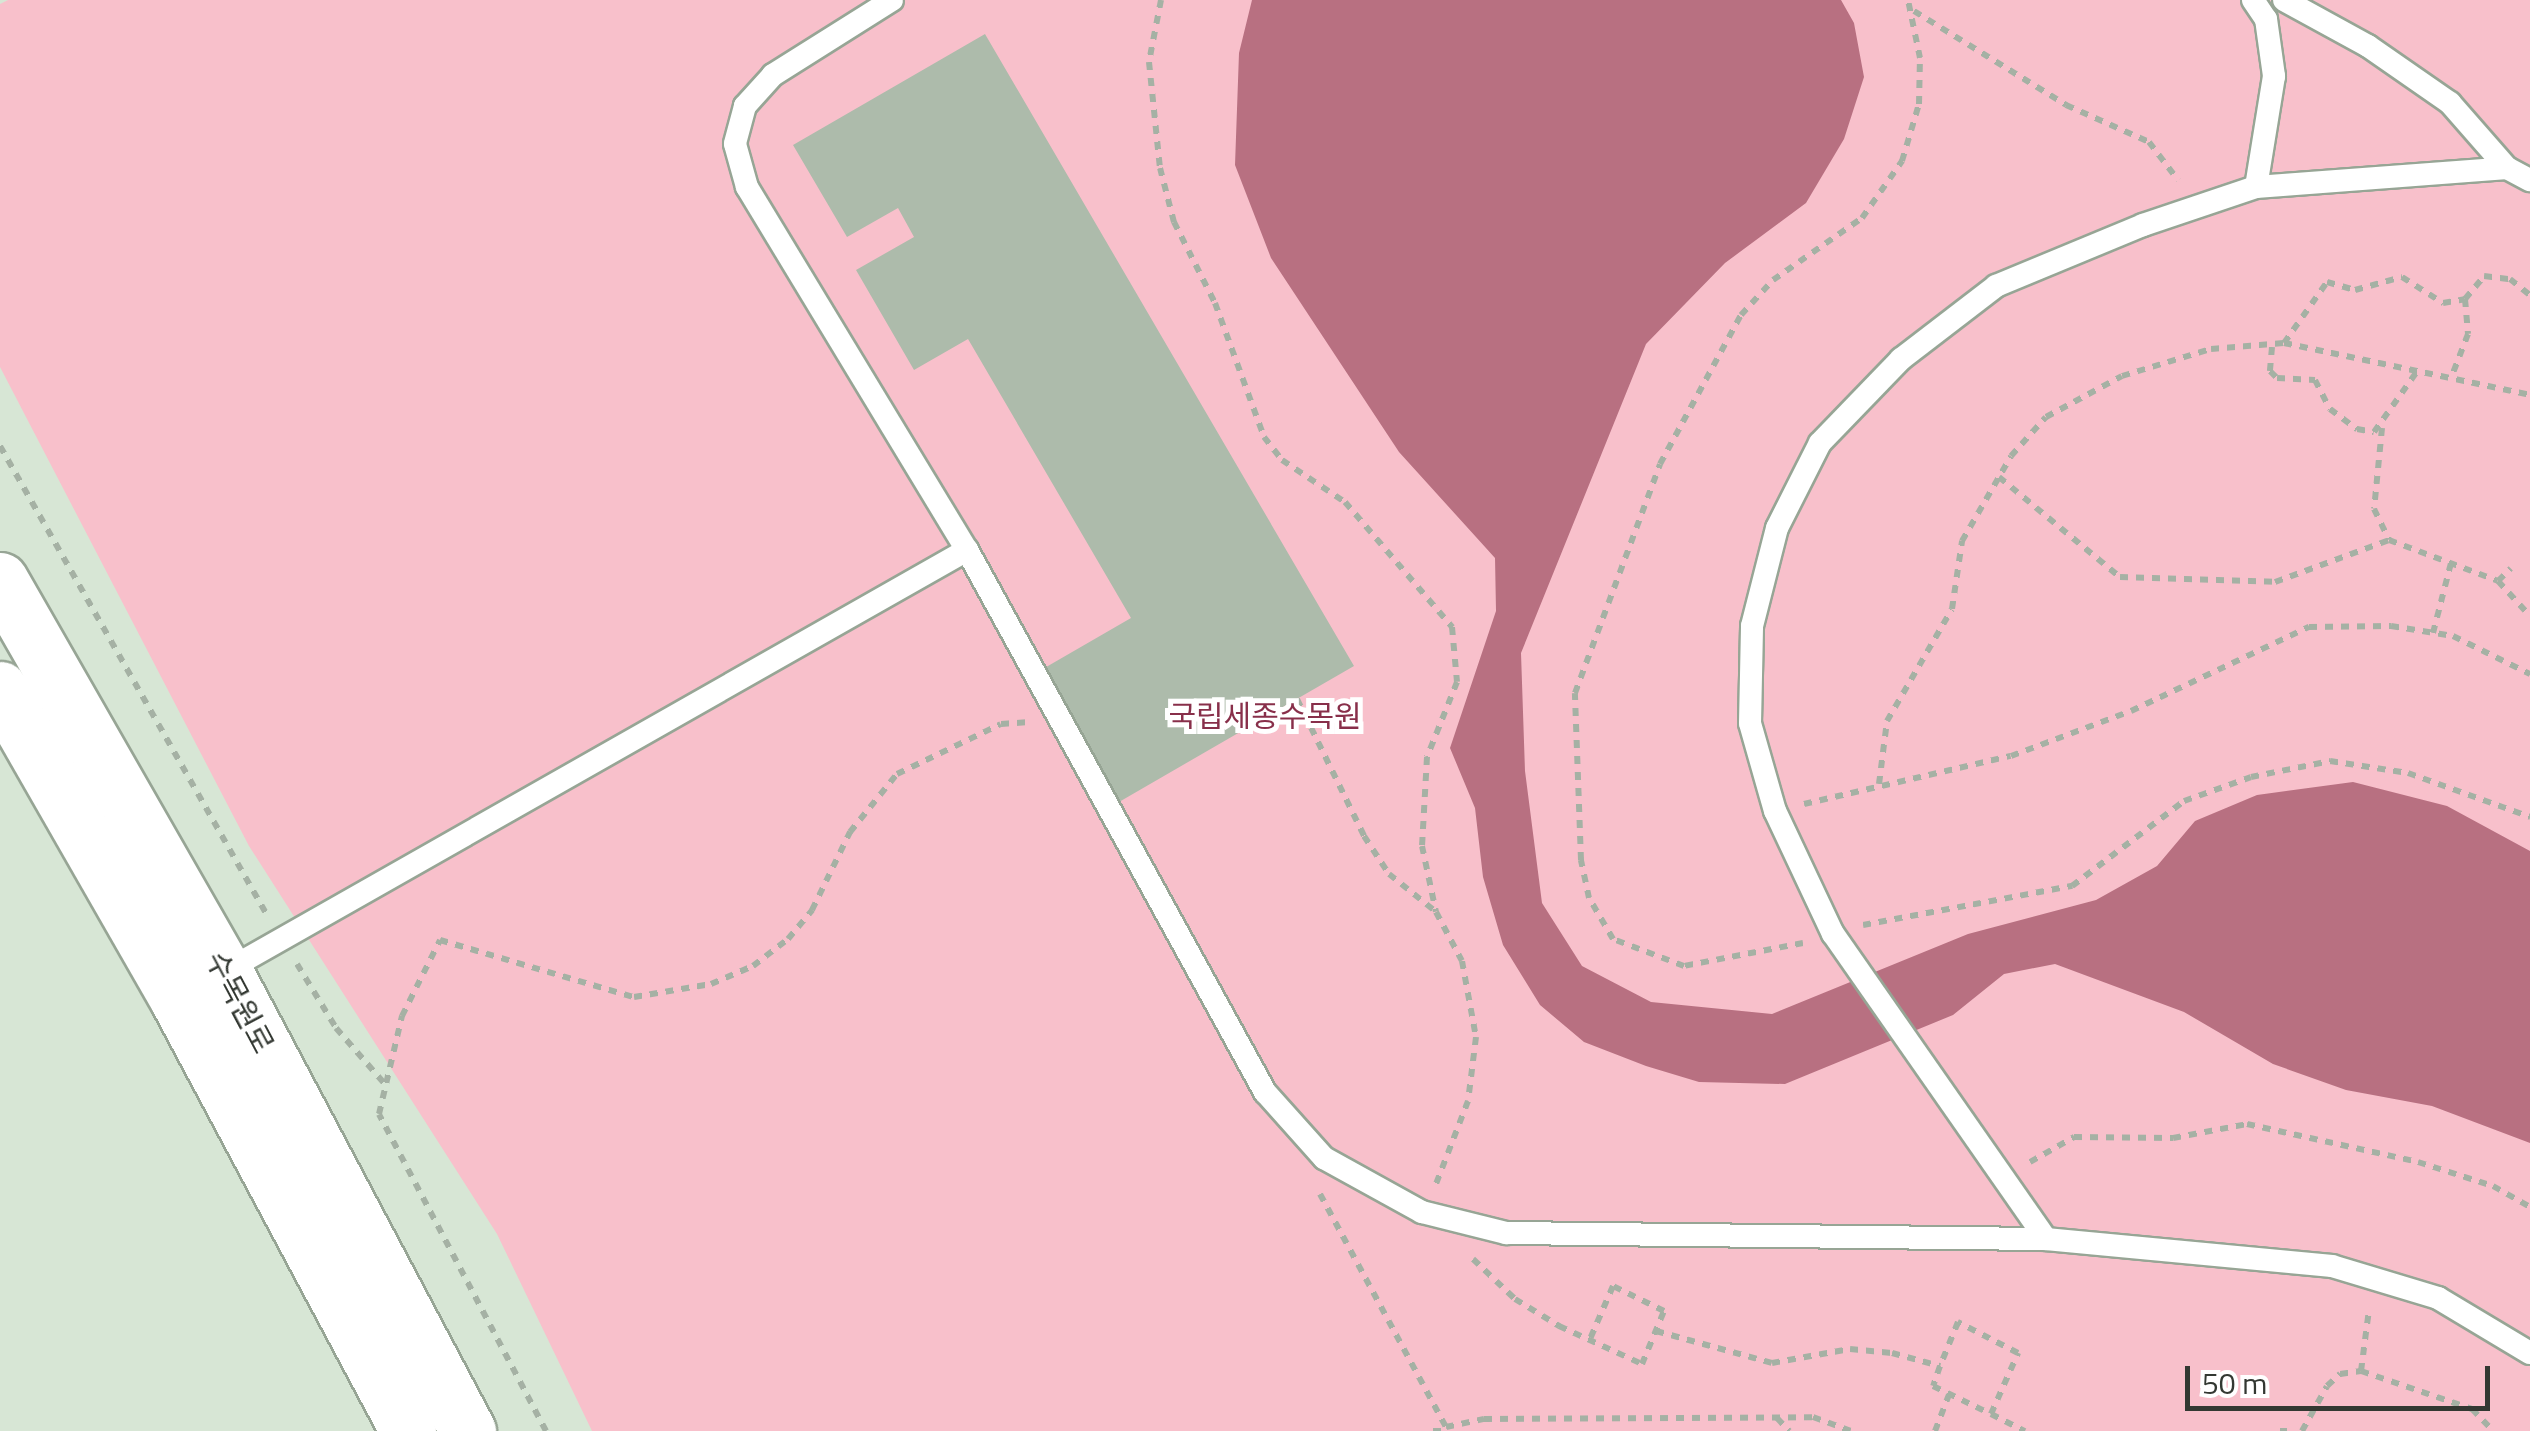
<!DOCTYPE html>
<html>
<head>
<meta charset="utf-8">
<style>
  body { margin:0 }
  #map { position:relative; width:2530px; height:1431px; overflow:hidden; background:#d7e6d5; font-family:"Titillium Web","Noto Sans KR",sans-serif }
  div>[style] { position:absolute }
  .green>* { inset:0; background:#f8c0cb }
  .water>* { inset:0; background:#b87081 }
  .building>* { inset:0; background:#adbbab }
  .path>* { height:6px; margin-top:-3px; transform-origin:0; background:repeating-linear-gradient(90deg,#a5b1a4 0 8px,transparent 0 16px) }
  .roads { filter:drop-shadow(2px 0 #97a595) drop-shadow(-2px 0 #97a595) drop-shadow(0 2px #97a595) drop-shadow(0 -2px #97a595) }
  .lane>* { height:22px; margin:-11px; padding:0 11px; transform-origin:11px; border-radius:11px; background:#fff }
  .secondary>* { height:55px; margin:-27.5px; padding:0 27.5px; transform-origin:27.5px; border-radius:27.5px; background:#fff }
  span { translate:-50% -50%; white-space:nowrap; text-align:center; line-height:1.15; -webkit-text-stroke:10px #fff; paint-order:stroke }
  .park-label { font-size:30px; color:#882f4a }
  .street-label { font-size:30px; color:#333832 }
  .scale { position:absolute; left:2185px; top:1366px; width:305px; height:45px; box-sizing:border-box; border:5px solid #333832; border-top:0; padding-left:12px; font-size:30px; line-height:35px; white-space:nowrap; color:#333832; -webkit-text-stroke:8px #fff; paint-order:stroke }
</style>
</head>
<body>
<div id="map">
  <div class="green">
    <i style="clip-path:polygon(8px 0,2530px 0,2530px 1431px,592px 1431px,497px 1234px,249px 846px,0 367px,0 4px)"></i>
  </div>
  <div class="water">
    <i style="clip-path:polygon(1252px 0,1841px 0,1854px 23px,1864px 77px,1844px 139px,1806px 203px,1725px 263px,1646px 344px,1521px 653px,1525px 771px,1542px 903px,1582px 966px,1651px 1002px,1772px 1014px,1968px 934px,2096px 900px,2157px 866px,2195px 821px,2257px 795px,2353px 782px,2447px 806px,2530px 851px,2530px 1143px,2432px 1106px,2346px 1090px,2273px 1064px,2184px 1012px,2055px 964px,2004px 974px,1953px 1015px,1785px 1084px,1699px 1082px,1646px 1066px,1584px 1042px,1540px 1005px,1503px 945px,1483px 877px,1475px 808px,1450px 748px,1496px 611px,1495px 558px,1399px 452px,1271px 258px,1235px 165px,1239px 53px)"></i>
  </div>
  <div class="building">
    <i style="clip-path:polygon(985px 34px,1354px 666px,1119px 802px,1041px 670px,1131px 618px,968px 339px,914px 370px,856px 270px,914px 237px,898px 208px,847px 237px,793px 145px)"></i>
  </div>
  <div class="path">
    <i style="left:1161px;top:0;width:63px;rotate:101deg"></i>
    <i style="left:1149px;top:62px;width:107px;rotate:84.1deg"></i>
    <i style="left:1160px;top:168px;width:56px;rotate:75.5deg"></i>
    <i style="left:1174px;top:222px;width:91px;rotate:63.2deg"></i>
    <i style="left:1215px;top:303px;width:143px;rotate:69.9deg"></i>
    <i style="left:1264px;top:437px;width:29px;rotate:52deg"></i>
    <i style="left:1282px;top:460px;width:76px;rotate:33.7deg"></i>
    <i style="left:1345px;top:502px;width:165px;rotate:49.4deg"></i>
    <i style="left:1452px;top:627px;width:55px;rotate:84.8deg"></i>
    <i style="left:1457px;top:682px;width:81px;rotate:111.8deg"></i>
    <i style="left:1427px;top:757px;width:89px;rotate:93.2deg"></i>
    <i style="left:1422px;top:846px;width:67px;rotate:78deg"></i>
    <i style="left:1436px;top:912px;width:55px;rotate:62deg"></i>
    <i style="left:1462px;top:961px;width:77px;rotate:79.6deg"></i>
    <i style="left:1476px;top:1037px;width:64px;rotate:97.1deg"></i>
    <i style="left:1468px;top:1101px;width:89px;rotate:111.1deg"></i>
    <i style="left:1914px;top:11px;width:179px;rotate:31.7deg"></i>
    <i style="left:2066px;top:105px;width:91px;rotate:24deg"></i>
    <i style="left:2149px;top:142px;width:48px;rotate:52.7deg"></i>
    <i style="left:2465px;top:299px;width:30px;rotate:-50deg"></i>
    <i style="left:2484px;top:276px;width:26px;rotate:7deg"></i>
    <i style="left:2510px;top:279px;width:26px;rotate:39deg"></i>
    <i style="left:2284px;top:343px;width:75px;rotate:-54.8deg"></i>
    <i style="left:2327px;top:282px;width:29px;rotate:16deg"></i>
    <i style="left:2355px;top:290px;width:49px;rotate:-15.5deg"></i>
    <i style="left:2402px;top:277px;width:49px;rotate:32.4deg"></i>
    <i style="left:2443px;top:303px;width:22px;rotate:-10deg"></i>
    <i style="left:2465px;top:299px;width:35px;rotate:85deg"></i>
    <i style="left:2468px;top:334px;width:47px;rotate:111.1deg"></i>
    <i style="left:2272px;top:347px;width:24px;rotate:95deg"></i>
    <i style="left:2270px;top:371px;width:10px;rotate:45deg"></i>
    <i style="left:2277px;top:378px;width:38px;rotate:3deg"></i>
    <i style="left:2315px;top:380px;width:33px;rotate:63deg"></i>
    <i style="left:2330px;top:409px;width:34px;rotate:37deg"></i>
    <i style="left:2357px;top:429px;width:17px;rotate:10deg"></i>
    <i style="left:2374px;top:432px;width:72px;rotate:-54.6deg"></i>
    <i style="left:2382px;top:428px;width:81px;rotate:95.6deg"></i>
    <i style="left:2374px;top:509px;width:34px;rotate:64deg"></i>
    <i style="left:0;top:446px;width:540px;rotate:60.35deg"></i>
    <i style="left:1999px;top:477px;width:157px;rotate:39.6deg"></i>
    <i style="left:2120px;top:577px;width:155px;rotate:1.8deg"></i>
    <i style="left:2275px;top:582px;width:121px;rotate:-20.2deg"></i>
    <i style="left:2389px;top:540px;width:116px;rotate:20.6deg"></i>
    <i style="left:2498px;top:581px;width:47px;rotate:47.6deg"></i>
    <i style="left:2498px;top:581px;width:18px;rotate:-45deg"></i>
    <i style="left:2433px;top:633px;width:72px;rotate:-75.6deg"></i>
    <i style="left:1297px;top:699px;width:153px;rotate:63.9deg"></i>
    <i style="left:1364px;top:836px;width:45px;rotate:56.7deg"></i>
    <i style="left:1389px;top:874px;width:59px;rotate:38.8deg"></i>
    <i style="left:1879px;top:784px;width:64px;rotate:-82.8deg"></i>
    <i style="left:1887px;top:721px;width:129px;rotate:-59.9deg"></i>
    <i style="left:1952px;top:609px;width:69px;rotate:-81.6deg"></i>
    <i style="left:1962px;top:541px;width:98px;rotate:-60deg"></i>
    <i style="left:2011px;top:456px;width:52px;rotate:-48.1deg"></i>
    <i style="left:2046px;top:417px;width:86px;rotate:-28.3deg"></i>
    <i style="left:2122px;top:376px;width:93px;rotate:-16.9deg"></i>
    <i style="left:2211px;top:349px;width:73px;rotate:-4.7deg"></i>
    <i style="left:2284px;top:343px;width:251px;rotate:11.9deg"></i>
    <i style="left:1804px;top:804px;width:212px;rotate:-13.1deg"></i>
    <i style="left:2011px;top:756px;width:128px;rotate:-20.6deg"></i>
    <i style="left:2131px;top:711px;width:197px;rotate:-25.3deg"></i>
    <i style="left:2309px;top:627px;width:82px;rotate:-0.7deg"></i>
    <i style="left:2391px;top:626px;width:63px;rotate:9.2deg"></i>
    <i style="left:2453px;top:636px;width:86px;rotate:26.3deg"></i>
    <i style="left:1863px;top:925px;width:213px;rotate:-10.6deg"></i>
    <i style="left:2072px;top:886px;width:141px;rotate:-37.2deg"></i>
    <i style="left:2184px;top:801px;width:71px;rotate:-19.7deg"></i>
    <i style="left:2251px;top:777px;width:81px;rotate:-11.4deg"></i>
    <i style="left:2330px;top:761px;width:79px;rotate:8.7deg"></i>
    <i style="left:2408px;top:773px;width:130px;rotate:19.8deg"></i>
    <i style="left:1803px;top:943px;width:121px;rotate:169.1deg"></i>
    <i style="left:1684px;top:966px;width:76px;rotate:-159.2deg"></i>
    <i style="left:1613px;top:939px;width:48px;rotate:-120.3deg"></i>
    <i style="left:1589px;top:898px;width:39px;rotate:-102deg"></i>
    <i style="left:1581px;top:860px;width:167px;rotate:-92.1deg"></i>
    <i style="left:1575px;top:693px;width:244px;rotate:-69.6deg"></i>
    <i style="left:1660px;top:464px;width:170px;rotate:-61.5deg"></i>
    <i style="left:1741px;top:315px;width:47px;rotate:-47.6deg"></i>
    <i style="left:1773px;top:280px;width:108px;rotate:-34.9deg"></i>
    <i style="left:1862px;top:218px;width:70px;rotate:-54.9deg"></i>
    <i style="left:1902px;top:161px;width:59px;rotate:-73.4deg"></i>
    <i style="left:1919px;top:104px;width:46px;rotate:-88.8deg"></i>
    <i style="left:1920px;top:58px;width:59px;rotate:-101.7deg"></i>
    <i style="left:297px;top:964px;width:75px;rotate:58.6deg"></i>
    <i style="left:336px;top:1028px;width:73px;rotate:48.9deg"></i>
    <i style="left:2030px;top:1162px;width:51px;rotate:-29.6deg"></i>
    <i style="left:2074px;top:1137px;width:99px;rotate:0.6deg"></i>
    <i style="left:2173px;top:1138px;width:75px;rotate:-10.7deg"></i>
    <i style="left:2247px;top:1124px;width:175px;rotate:12.5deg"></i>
    <i style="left:2418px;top:1162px;width:79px;rotate:17.7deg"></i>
    <i style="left:2493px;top:1186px;width:43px;rotate:29.6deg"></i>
    <i style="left:1320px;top:1194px;width:265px;rotate:61.6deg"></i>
    <i style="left:1446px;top:1427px;width:39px;rotate:-12deg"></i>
    <i style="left:1484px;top:1419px;width:329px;rotate:-0.3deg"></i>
    <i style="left:1813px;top:1417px;width:40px;rotate:20.2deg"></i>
    <i style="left:1473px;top:1259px;width:58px;rotate:43.6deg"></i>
    <i style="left:1515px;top:1299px;width:52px;rotate:31.5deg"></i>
    <i style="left:1559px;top:1326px;width:91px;rotate:24.6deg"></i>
    <i style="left:1642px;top:1364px;width:57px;rotate:-67.5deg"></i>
    <i style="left:1664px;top:1311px;width:57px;rotate:-153.9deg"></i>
    <i style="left:1613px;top:1286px;width:58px;rotate:113.5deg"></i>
    <i style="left:1656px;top:1331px;width:120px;rotate:15.4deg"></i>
    <i style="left:1772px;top:1363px;width:79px;rotate:-10.2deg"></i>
    <i style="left:1850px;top:1349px;width:42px;rotate:5.4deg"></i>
    <i style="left:1892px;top:1353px;width:50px;rotate:15.2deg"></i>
    <i style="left:1940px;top:1366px;width:21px;rotate:109deg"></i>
    <i style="left:1933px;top:1386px;width:64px;rotate:25.8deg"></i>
    <i style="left:1991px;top:1414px;width:67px;rotate:-66.1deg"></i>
    <i style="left:2018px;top:1353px;width:68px;rotate:-152.7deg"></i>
    <i style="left:1958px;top:1322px;width:48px;rotate:112.2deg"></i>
    <i style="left:2361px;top:1371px;width:63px;rotate:-82.6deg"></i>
    <i style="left:1991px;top:1414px;width:38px;rotate:27deg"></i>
    <i style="left:1777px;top:1418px;width:18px;rotate:47deg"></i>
    <i style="left:546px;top:1431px;width:358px;rotate:-117.8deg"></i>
    <i style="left:379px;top:1114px;width:101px;rotate:-76.8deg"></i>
    <i style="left:402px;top:1016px;width:85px;rotate:-63.4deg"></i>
    <i style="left:440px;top:940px;width:202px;rotate:16.4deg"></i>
    <i style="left:634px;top:997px;width:78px;rotate:-9.6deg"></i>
    <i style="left:711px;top:984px;width:46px;rotate:-23.2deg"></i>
    <i style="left:753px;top:966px;width:44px;rotate:-37.6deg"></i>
    <i style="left:788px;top:939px;width:38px;rotate:-50deg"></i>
    <i style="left:812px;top:910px;width:87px;rotate:-64deg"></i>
    <i style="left:850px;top:832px;width:75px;rotate:-51deg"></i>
    <i style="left:897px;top:774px;width:115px;rotate:-25.7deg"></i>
    <i style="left:1001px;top:724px;width:28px;rotate:-4deg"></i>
    <i style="left:1433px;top:1431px;width:15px"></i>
    <i style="left:1935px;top:1431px;width:39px;rotate:-69deg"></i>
    <i style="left:2280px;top:1431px;width:7px"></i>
    <i style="left:2302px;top:1431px;width:51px;rotate:-60.9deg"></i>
    <i style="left:2327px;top:1386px;width:18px;rotate:-43deg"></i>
    <i style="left:2340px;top:1374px;width:21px;rotate:-8deg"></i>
    <i style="left:2361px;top:1371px;width:117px;rotate:18.9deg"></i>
    <i style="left:2472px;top:1409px;width:30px;rotate:46deg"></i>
  </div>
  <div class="roads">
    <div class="lane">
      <i style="left:892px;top:0;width:141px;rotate:147.8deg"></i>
      <i style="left:773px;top:75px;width:42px;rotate:132.1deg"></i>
      <i style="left:745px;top:106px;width:39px;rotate:105deg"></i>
      <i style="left:735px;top:144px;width:45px;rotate:74.4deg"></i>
      <i style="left:747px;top:187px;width:424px;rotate:58.8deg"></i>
      <i style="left:967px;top:550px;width:619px;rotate:61.2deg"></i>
      <i style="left:1265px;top:1092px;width:89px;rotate:48.2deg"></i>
      <i style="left:1324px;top:1158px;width:112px;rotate:28.9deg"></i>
      <i style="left:1422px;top:1212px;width:87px;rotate:14deg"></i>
      <i style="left:1506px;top:1233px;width:540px;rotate:0.64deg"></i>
      <i style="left:2046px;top:1239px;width:287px;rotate:5.4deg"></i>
      <i style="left:2332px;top:1266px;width:111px;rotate:16.8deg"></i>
      <i style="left:2438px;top:1298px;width:107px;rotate:30.9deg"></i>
      <i style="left:2253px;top:0;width:23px;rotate:56deg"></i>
      <i style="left:2266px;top:19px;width:58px;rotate:82deg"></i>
      <i style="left:2274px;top:76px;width:112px;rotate:99.2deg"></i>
      <i style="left:2284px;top:0;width:96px;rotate:28.7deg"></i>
      <i style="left:2368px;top:46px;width:100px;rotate:34.8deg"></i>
      <i style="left:2450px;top:103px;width:86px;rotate:48.8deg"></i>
      <i style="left:222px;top:973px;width:857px;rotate:-29.59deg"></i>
      <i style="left:2046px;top:1239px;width:372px;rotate:-124.9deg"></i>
      <i style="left:1833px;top:934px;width:136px;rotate:-115.2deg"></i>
      <i style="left:1775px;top:811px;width:91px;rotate:-105.9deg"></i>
      <i style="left:1750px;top:723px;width:97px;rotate:-88.8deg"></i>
      <i style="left:1752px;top:626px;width:101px;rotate:-75.7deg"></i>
      <i style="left:1777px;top:528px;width:95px;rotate:-63.2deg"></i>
      <i style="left:1820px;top:443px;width:117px;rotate:-46deg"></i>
      <i style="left:1901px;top:359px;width:120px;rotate:-37.5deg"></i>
      <i style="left:1996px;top:286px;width:159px;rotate:-22.5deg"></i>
      <i style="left:2143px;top:225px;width:119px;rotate:-18.6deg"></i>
      <i style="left:2256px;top:187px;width:252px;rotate:-4.3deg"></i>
      <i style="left:2507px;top:168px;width:26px;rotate:28deg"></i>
    </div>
    <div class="secondary">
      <i style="left:0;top:580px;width:451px;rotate:60.2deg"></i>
      <i style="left:224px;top:971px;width:521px;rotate:62.06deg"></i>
      <i style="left:0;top:689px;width:356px;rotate:60.2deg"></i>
      <i style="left:177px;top:998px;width:491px;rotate:61.9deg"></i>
    </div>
  </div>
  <div class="park-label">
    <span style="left:1265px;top:716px">국립세종수목원</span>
  </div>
  <div class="street-label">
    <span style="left:240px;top:1002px;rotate:62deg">수목원로</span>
  </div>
  <div class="scale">50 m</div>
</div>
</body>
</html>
